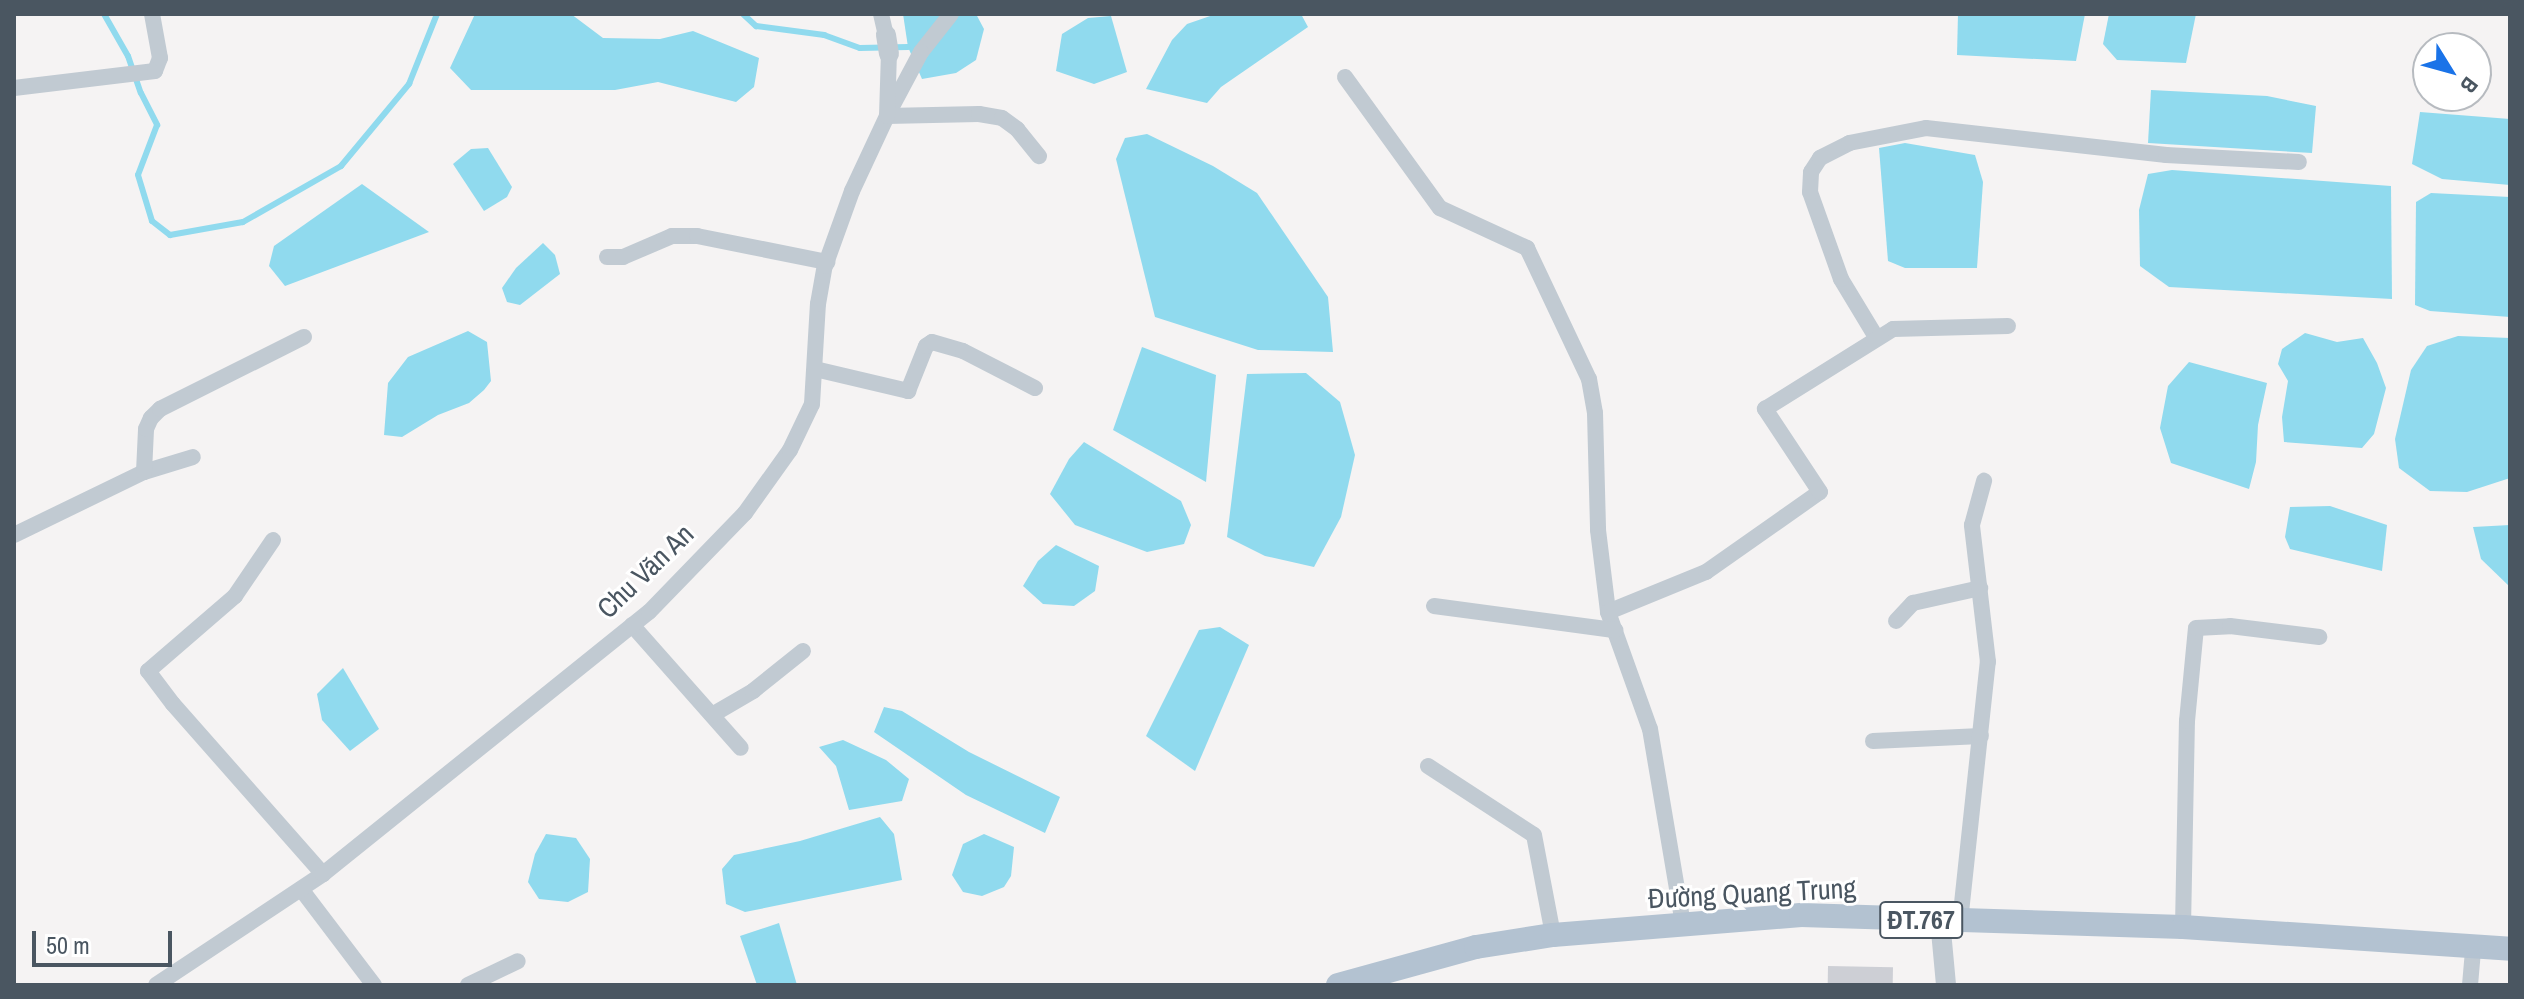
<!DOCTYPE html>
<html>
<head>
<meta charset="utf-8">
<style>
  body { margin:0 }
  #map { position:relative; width:2524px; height:999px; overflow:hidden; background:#f5f3f3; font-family:"Archivo Narrow",sans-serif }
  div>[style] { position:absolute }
  .water>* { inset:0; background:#90daee }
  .stream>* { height:6px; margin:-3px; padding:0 3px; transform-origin:3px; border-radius:3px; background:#90daee }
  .building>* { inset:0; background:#cdcfd5; transform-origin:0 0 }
  .minor>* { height:16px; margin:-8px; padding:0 8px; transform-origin:8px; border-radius:8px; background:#c1cad2 }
  .tertiary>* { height:20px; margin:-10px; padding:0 10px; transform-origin:10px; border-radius:10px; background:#c1cad2 }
  .primary>* { height:24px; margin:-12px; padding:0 12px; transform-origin:12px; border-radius:12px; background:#b3c2d1 }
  span { translate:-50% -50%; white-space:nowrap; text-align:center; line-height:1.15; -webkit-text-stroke:6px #fff; paint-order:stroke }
  .shield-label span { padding:2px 6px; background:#fff; border:2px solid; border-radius:6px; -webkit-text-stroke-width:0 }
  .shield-label { font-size:26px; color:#4a5661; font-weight:700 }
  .street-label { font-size:28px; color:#4a5661 }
  .frame { position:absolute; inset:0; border:16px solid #4a5661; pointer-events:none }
  .north { position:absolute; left:2412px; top:32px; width:80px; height:80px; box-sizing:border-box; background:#fff; border:2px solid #b7bbc0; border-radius:50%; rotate:127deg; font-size:22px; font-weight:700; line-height:32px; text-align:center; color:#4a5661 }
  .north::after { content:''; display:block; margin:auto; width:28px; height:36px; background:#1a73e8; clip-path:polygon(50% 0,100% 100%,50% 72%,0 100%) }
  .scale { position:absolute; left:32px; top:931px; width:140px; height:36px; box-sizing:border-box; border:4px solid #4a5661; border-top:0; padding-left:10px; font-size:24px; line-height:28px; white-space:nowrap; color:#4a5661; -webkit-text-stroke:6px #fff; paint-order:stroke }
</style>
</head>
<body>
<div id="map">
  <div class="water">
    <i style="clip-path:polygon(475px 14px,571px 14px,603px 38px,660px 39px,693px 31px,759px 58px,754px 87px,736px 102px,658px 82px,615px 90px,471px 90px,450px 68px)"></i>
    <i style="clip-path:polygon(903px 14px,976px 14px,984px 29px,976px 60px,956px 73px,922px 79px,908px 47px)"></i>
    <i style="clip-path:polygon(1216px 14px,1301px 14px,1308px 27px,1221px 87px,1207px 103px,1146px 89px,1172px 40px,1187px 24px)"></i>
    <i style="clip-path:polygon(1958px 14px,2085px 14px,2076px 61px,1957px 55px)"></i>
    <i style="clip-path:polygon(2109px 14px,2196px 14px,2186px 63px,2117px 60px,2103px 44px)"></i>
    <i style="clip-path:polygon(1111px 16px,1127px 72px,1094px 84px,1056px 71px,1062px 34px,1088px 18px)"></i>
    <i style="clip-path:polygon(2151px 90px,2267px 96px,2316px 106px,2312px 153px,2148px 143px)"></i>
    <i style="clip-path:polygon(2420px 112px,2510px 119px,2510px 185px,2442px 179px,2412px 164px)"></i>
    <i style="clip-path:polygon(1147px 134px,1213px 166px,1257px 193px,1328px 297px,1333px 352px,1258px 350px,1155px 317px,1116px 159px,1125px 138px)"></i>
    <i style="clip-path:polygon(1905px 143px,1975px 155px,1983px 182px,1977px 268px,1905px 268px,1888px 261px,1879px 148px)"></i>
    <i style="clip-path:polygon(488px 148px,512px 187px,507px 197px,484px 211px,453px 164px,471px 149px)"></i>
    <i style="clip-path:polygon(2172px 170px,2391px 186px,2392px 299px,2169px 287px,2140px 266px,2139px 210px,2148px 174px)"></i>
    <i style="clip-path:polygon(362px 184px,429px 232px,285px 286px,269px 266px,274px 246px)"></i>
    <i style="clip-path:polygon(2431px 193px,2510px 197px,2510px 317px,2430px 311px,2415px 305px,2416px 202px)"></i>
    <i style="clip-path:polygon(543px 243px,555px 255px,560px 274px,520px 305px,507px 302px,502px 288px,516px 268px)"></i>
    <i style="clip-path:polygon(468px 331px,487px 342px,491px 381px,484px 390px,469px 403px,438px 415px,402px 437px,384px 435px,388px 383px,408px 357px)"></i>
    <i style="clip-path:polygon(2305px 333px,2337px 342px,2363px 338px,2377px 363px,2386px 388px,2374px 434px,2362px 448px,2284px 442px,2282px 417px,2288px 381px,2278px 364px,2282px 349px)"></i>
    <i style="clip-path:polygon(2458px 336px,2510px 338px,2510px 478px,2467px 492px,2430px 491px,2399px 468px,2395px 439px,2411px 370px,2427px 346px)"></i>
    <i style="clip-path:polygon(1142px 347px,1216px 375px,1206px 482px,1113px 430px)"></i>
    <i style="clip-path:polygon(2189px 362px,2267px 383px,2258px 425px,2256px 462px,2249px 489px,2171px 463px,2160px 428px,2168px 386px)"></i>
    <i style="clip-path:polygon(1306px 373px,1340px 402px,1355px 455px,1341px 517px,1314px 567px,1265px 556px,1227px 537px,1247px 374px)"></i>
    <i style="clip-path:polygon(1084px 442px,1181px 501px,1191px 525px,1184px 544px,1147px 552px,1075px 525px,1050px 494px,1069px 459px)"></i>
    <i style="clip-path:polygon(2330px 506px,2387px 525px,2382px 571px,2290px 549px,2285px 537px,2290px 507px)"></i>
    <i style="clip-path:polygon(2510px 525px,2510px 587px,2481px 559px,2473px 527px)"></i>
    <i style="clip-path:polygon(1056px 545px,1099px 566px,1095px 591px,1074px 606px,1043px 604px,1023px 586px,1038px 561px)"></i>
    <i style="clip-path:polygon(1220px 627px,1249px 645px,1195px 771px,1146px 736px,1199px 630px)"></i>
    <i style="clip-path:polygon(343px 668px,379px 729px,350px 751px,322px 720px,317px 694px)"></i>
    <i style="clip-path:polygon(884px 707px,902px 711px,969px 752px,1060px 797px,1045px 833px,966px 795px,874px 732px)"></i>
    <i style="clip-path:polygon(843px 740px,886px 760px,909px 779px,902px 801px,849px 810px,836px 766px,819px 747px)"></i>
    <i style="clip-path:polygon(880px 817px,894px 834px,902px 880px,745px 912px,726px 904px,722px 869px,734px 855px,800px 841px)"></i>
    <i style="clip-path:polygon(546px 834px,576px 838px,590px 859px,588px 892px,568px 902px,539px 899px,528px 882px,535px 854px)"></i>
    <i style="clip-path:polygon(984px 834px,1014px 847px,1011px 876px,1004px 887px,982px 896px,963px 892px,952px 875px,963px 844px)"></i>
    <i style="clip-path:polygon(779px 923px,797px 985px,757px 985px,740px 936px)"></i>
  </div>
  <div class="stream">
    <i style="left:104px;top:14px;width:48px;rotate:60.3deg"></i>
    <i style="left:128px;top:56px;width:39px;rotate:71deg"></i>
    <i style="left:141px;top:93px;width:36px;rotate:63deg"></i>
    <i style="left:157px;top:125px;width:53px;rotate:110.8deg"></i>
    <i style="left:138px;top:175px;width:48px;rotate:73.1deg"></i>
    <i style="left:152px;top:221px;width:23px;rotate:38deg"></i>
    <i style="left:170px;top:235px;width:74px;rotate:-10.1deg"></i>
    <i style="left:243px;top:222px;width:113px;rotate:-29.7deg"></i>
    <i style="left:341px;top:166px;width:107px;rotate:-50.3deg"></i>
    <i style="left:409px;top:84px;width:75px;rotate:-68.2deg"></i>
    <i style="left:743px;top:14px;width:18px;rotate:43deg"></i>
    <i style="left:756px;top:26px;width:69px;rotate:7.5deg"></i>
    <i style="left:824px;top:35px;width:38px;rotate:20deg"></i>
    <i style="left:860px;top:48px;width:48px;rotate:-1.2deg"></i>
  </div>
  <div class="building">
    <i style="left:1828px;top:966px;width:65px;height:19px;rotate:1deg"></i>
  </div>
  <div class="minor">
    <i style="left:881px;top:14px;width:22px;rotate:77deg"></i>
    <i style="left:951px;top:14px;width:48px;rotate:128.3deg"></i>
    <i style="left:921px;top:52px;width:72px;rotate:118deg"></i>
    <i style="left:887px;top:116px;width:92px;rotate:-1.2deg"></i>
    <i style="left:979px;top:114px;width:23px;rotate:10deg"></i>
    <i style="left:1002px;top:118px;width:19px;rotate:36deg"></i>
    <i style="left:1017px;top:129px;width:35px;rotate:51deg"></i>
    <i style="left:1345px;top:77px;width:162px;rotate:54.1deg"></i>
    <i style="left:1440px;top:208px;width:96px;rotate:24.7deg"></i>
    <i style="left:1527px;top:248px;width:145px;rotate:64.7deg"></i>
    <i style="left:1589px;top:379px;width:35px;rotate:80deg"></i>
    <i style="left:1595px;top:413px;width:117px;rotate:88.5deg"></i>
    <i style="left:1598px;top:530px;width:83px;rotate:83deg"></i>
    <i style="left:1608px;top:612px;width:124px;rotate:70.3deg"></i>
    <i style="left:1650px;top:729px;width:198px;rotate:80.4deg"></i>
    <i style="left:14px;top:88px;width:142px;rotate:-6.9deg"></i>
    <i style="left:155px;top:71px;width:14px;rotate:-69deg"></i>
    <i style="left:160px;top:58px;width:45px;rotate:-100.3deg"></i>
    <i style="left:607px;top:257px;width:16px"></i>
    <i style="left:623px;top:257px;width:53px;rotate:-23.2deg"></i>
    <i style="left:672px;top:236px;width:25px"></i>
    <i style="left:697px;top:236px;width:133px;rotate:11.3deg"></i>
    <i style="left:1876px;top:337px;width:68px;rotate:-121.1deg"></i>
    <i style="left:1841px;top:279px;width:92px;rotate:-109.6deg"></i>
    <i style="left:1810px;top:192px;width:20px;rotate:-87deg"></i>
    <i style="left:1811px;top:172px;width:17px;rotate:-57deg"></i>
    <i style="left:1820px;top:158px;width:33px;rotate:-27deg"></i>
    <i style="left:1849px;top:143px;width:78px;rotate:-11deg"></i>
    <i style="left:1926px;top:128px;width:242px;rotate:6.4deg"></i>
    <i style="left:2166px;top:155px;width:133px;rotate:3deg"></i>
    <i style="left:815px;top:369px;width:96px;rotate:13.3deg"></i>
    <i style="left:908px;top:391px;width:48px;rotate:-68.2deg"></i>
    <i style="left:926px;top:346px;width:7px;rotate:-34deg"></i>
    <i style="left:932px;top:342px;width:32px;rotate:16deg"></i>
    <i style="left:963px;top:351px;width:81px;rotate:27.2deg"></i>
    <i style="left:144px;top:472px;width:51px;rotate:-17deg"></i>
    <i style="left:14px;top:535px;width:144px;rotate:-25.9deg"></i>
    <i style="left:144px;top:472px;width:43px;rotate:-87.3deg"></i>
    <i style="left:146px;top:429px;width:12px;rotate:-66deg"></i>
    <i style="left:151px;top:418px;width:13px;rotate:-45deg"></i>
    <i style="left:160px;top:409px;width:161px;rotate:-26.6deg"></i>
    <i style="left:273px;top:540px;width:68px;rotate:124.2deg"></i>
    <i style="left:235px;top:596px;width:115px;rotate:139.2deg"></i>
    <i style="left:148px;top:671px;width:41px;rotate:52.9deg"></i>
    <i style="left:173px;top:704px;width:227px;rotate:48.6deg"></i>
    <i style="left:1434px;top:606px;width:183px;rotate:7.6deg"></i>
    <i style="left:1608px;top:612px;width:106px;rotate:-22.2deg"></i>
    <i style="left:1706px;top:572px;width:139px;rotate:-35.1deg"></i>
    <i style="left:1820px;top:492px;width:100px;rotate:-123.5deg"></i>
    <i style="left:1765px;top:409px;width:151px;rotate:-32deg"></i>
    <i style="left:1893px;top:329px;width:115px;rotate:-1.5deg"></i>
    <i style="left:1896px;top:621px;width:25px;rotate:-47deg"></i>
    <i style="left:1913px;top:603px;width:69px;rotate:-12.6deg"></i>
    <i style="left:632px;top:625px;width:164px;rotate:48.5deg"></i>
    <i style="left:712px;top:715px;width:48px;rotate:-30.3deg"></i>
    <i style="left:753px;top:691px;width:64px;rotate:-38.7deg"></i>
    <i style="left:1873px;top:741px;width:108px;rotate:-2.7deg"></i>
    <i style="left:1428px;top:766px;width:126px;rotate:33.1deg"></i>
    <i style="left:1534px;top:835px;width:102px;rotate:79.2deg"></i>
    <i style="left:301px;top:889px;width:121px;rotate:52.8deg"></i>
    <i style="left:1960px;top:922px;width:262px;rotate:-83.9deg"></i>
    <i style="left:1988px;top:662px;width:138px;rotate:-96.7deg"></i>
    <i style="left:1972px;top:525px;width:46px;rotate:-74.7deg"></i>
    <i style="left:2183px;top:927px;width:206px;rotate:-88.9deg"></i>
    <i style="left:2187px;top:721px;width:93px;rotate:-84.5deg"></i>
    <i style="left:2196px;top:628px;width:34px;rotate:-3deg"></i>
    <i style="left:2230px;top:626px;width:90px;rotate:7deg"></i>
    <i style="left:156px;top:985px;width:201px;rotate:-33.6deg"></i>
    <i style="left:323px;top:874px;width:418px;rotate:-38.8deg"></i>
    <i style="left:649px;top:612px;width:138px;rotate:-45.9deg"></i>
    <i style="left:745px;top:513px;width:77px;rotate:-54.5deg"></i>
    <i style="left:790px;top:450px;width:51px;rotate:-64.4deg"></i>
    <i style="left:812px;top:404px;width:100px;rotate:-86.6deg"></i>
    <i style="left:818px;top:304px;width:39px;rotate:-80deg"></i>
    <i style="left:825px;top:266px;width:80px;rotate:-70.2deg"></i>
    <i style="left:852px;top:191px;width:83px;rotate:-65deg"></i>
    <i style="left:887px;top:116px;width:62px;rotate:-88.2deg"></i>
    <i style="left:468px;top:985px;width:55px;rotate:-25.6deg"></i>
    <i style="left:2470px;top:985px;width:38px;rotate:-85deg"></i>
  </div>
  <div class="tertiary">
    <i style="left:886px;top:35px;width:19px;rotate:81deg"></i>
    <i style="left:1940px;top:920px;width:65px;rotate:84.7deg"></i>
  </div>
  <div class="primary">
    <i style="left:1338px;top:985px;width:143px;rotate:-15.4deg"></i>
    <i style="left:1476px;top:947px;width:78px;rotate:-8.9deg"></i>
    <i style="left:1553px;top:935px;width:249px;rotate:-4.6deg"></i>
    <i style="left:1801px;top:915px;width:382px;rotate:1.8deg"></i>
    <i style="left:2183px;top:927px;width:328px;rotate:3.8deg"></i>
  </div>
  <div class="shield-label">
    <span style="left:1921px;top:920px">ĐT.767</span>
  </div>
  <div class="street-label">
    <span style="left:645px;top:571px;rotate:-44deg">Chu Văn An</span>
    <span style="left:1752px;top:893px;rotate:-3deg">Đường Quang Trung</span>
  </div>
  <div class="frame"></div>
  <div class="north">B</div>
  <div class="scale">50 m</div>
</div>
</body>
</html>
